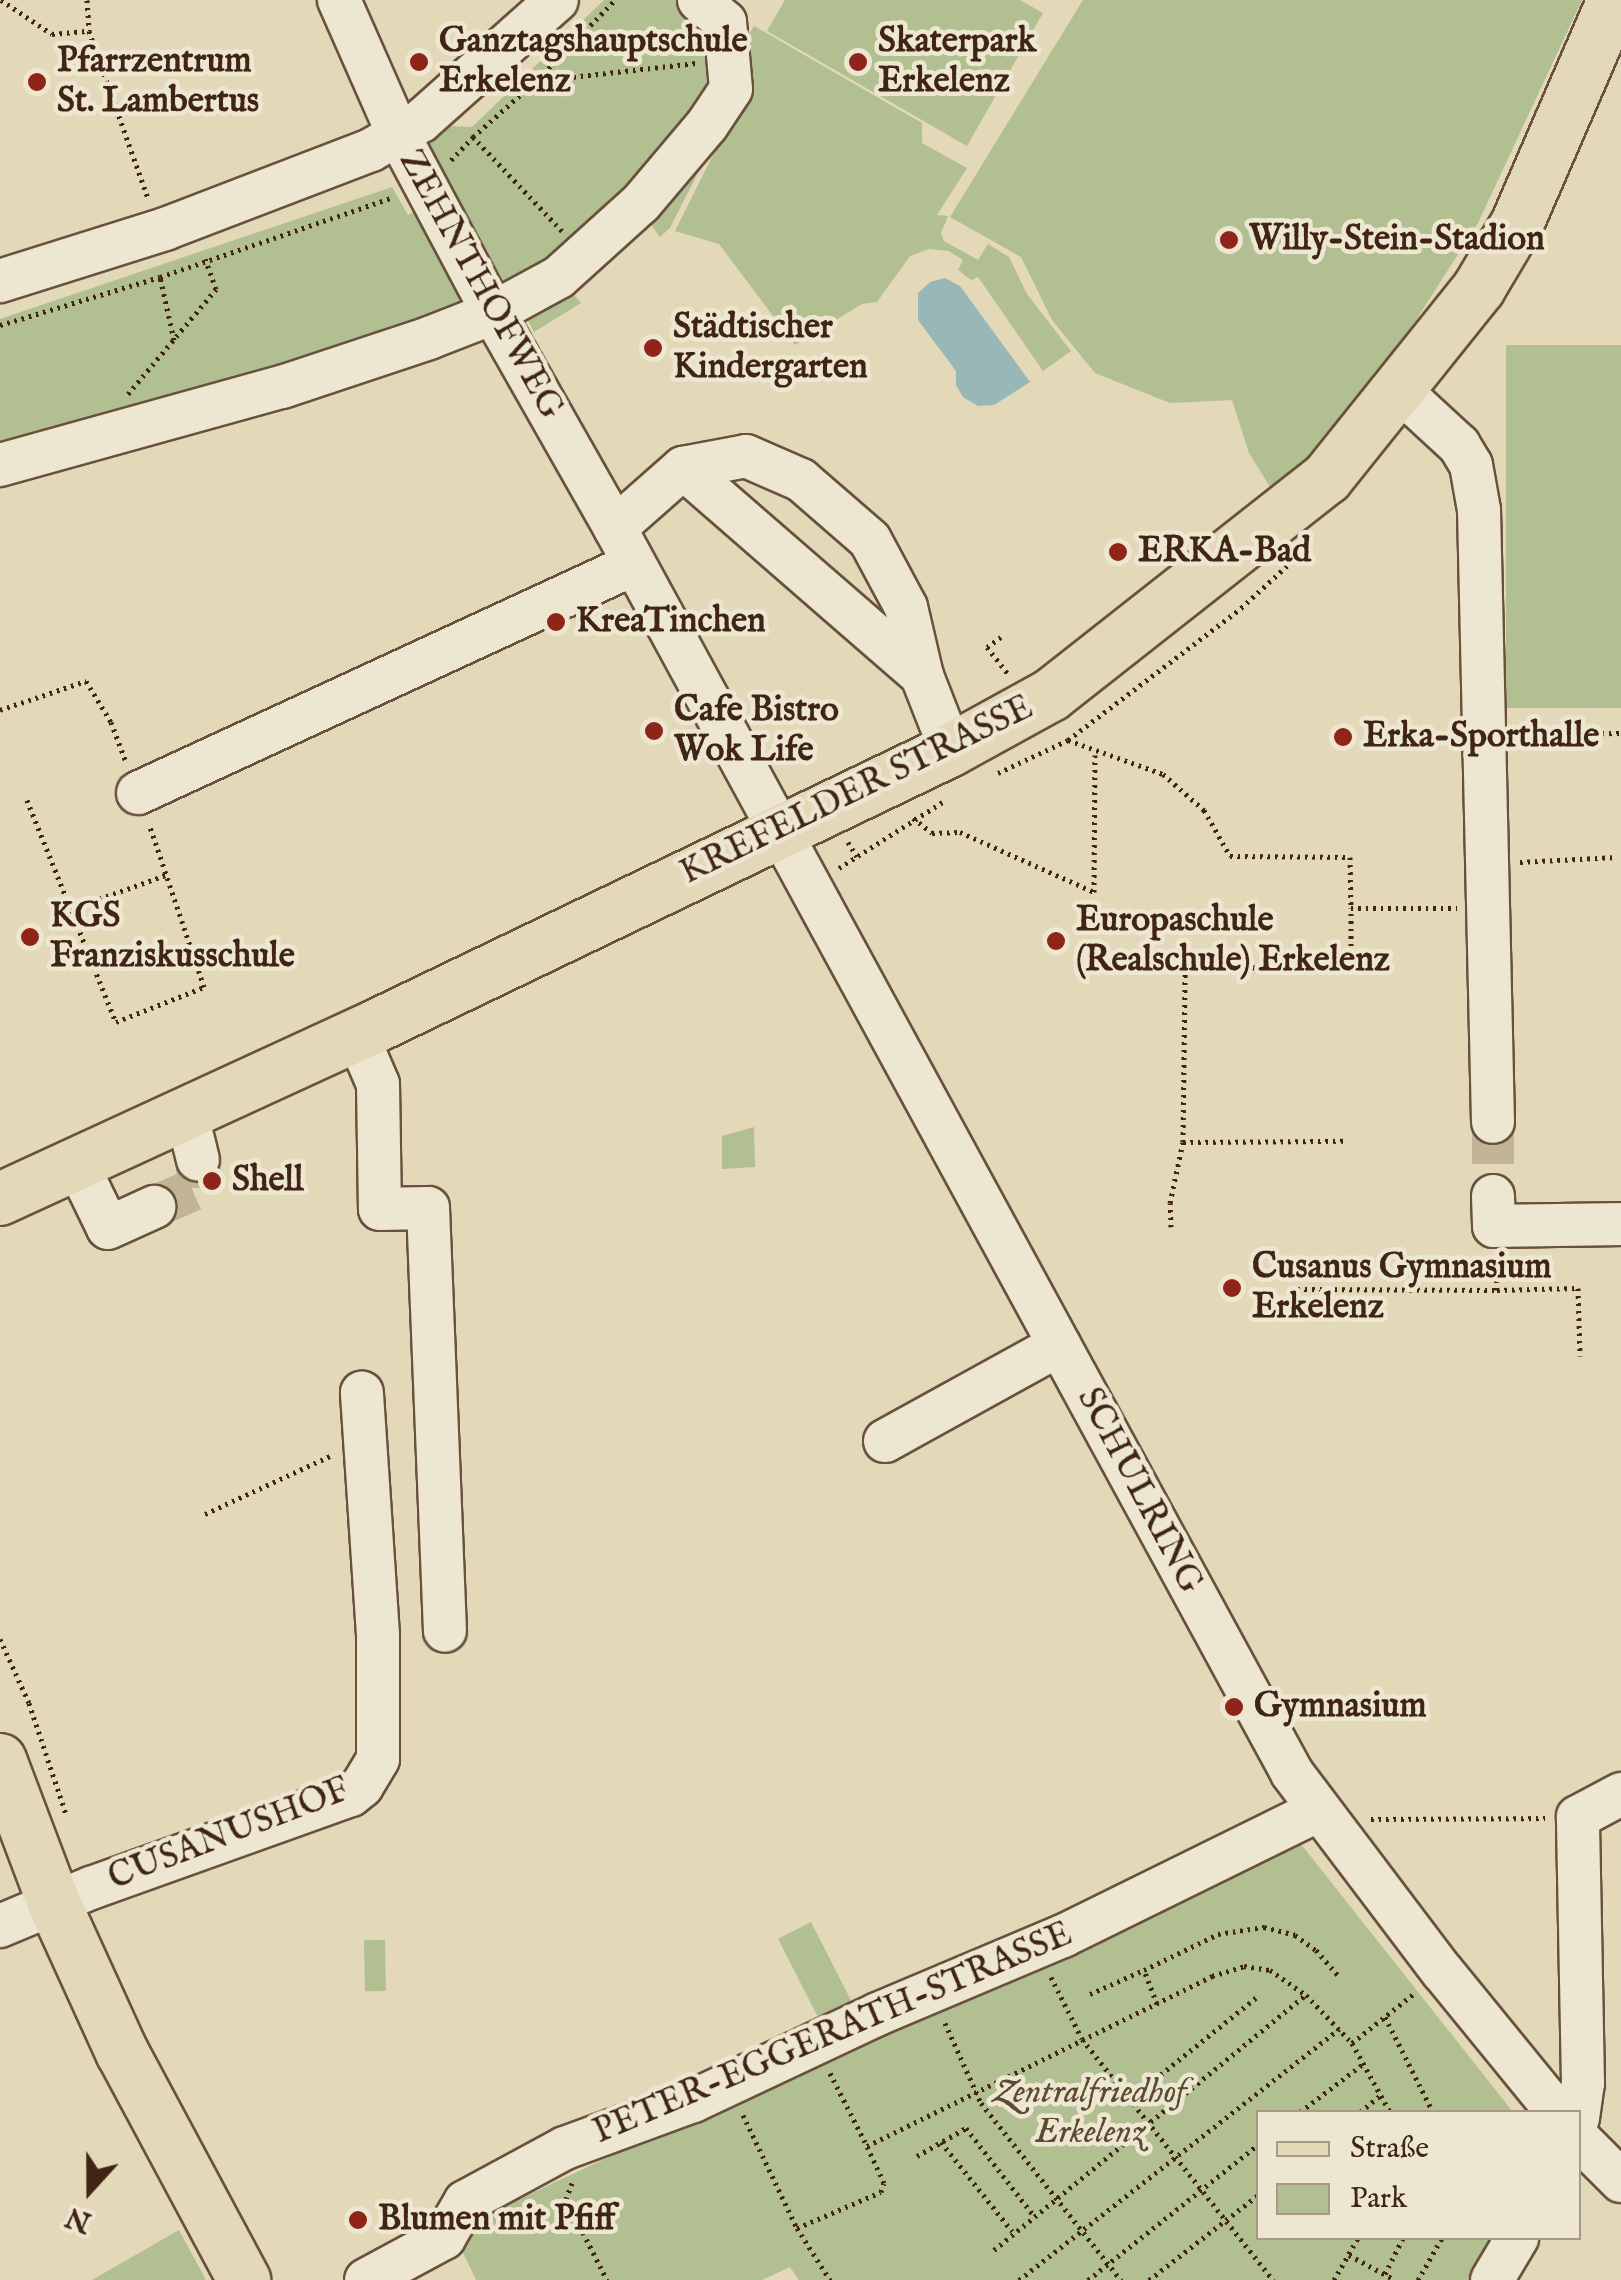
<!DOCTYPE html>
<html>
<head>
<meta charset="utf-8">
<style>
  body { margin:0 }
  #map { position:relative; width:1621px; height:2280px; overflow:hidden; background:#e3d8b8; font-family:"IM FELL English",serif }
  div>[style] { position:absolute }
  .green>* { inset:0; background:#b1bf91; transform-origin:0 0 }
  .water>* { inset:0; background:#98b8b8 }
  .minor-tunnel>* { height:42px; margin-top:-21px; transform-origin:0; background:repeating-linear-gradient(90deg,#c2b497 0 42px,transparent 0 63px) }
  .path>* { height:5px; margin-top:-2.5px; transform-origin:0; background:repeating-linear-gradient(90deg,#402414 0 2.5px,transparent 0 7.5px) }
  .roads { filter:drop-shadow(2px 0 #69513d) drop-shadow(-2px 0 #69513d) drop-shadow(0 2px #69513d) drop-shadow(0 -2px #69513d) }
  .minor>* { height:42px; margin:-21px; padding:0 21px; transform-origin:21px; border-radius:21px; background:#ede6d1 }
  .major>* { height:52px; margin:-26px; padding:0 26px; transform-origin:26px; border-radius:26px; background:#e3d8b8 }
  .dots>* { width:28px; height:28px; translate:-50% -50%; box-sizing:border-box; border:5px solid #ede6d1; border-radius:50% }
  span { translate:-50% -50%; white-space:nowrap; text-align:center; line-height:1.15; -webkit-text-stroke:9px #ede6d1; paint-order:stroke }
  .poi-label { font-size:35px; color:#402414; font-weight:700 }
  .left { translate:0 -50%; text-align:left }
  .street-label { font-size:35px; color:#402414 }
  .park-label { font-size:35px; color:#5c4b33; font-style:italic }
  .legend { position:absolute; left:1256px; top:2110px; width:325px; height:130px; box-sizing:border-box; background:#ede6d1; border:2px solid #a89885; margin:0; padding:12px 18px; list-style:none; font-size:30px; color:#402414 }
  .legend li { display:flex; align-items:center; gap:20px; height:50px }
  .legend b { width:50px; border:2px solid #a89885 }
  .north { position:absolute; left:40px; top:2140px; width:100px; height:100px; -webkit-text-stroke:8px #ede6d1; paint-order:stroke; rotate:201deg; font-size:28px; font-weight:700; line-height:40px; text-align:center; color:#402414 }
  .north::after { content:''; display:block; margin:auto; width:35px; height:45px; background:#402414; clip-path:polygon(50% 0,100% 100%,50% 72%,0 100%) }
</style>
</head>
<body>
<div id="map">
  <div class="green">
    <i style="clip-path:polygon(604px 0,691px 0,738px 94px,670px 228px,660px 237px,644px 215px,564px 283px,581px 303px,534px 332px,519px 304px,471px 325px,484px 341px,448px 354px,424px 326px,0 456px,0 319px,392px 187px,408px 215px,420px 208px,406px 178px,429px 125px,472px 127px)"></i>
    <i style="clip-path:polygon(785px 0,1020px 0,1043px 13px,967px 146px,767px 31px)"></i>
    <i style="clip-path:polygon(1083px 0,1582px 0,1478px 223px,1388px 364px,1327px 444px,1270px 487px,1249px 453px,1232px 400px,1170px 403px,1095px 373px,1052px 320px,1021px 257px,950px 217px)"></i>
    <i style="clip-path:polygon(754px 26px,922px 123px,922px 143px,967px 168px,937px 215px,948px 216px,941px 233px,944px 241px,978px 260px,988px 244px,1009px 257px,1027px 294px,1071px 351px,1043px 371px,978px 277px,971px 280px,958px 270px,963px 260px,949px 251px,929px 249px,910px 256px,877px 302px,862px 304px,795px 345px,719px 244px,675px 231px,744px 93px,732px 62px)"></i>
    <i style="left:1621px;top:345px;width:363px;height:115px;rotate:90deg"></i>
    <i style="clip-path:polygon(754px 1127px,755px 1167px,722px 1169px,722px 1136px)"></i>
    <i style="clip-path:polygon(1293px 1834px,1513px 2112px,1258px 2112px,1258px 2238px,1492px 2238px,1467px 2280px,799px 2280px,790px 2267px,762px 2280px,476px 2280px,460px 2246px,473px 2221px)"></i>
    <i style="left:811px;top:1922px;width:89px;height:37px;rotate:63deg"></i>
    <i style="left:385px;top:1940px;width:51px;height:21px;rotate:89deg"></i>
    <i style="clip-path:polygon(179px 2230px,206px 2280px,92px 2280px)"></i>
  </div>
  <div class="water">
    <i style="clip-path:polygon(945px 278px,960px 286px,1030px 382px,994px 405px,978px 406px,963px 397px,956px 385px,956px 371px,918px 320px,918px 293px,930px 282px)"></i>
  </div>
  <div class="minor-tunnel">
    <i style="left:1493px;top:1122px;width:74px;rotate:90deg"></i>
    <i style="left:154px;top:1207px;width:47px;rotate:-23.8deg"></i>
    <i style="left:197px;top:1188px;width:28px;rotate:-88deg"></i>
  </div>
  <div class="path">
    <i style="left:1px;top:0;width:61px;rotate:33.7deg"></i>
    <i style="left:52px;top:34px;width:37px;rotate:-5deg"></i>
    <i style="left:89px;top:31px;width:178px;rotate:70.6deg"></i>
    <i style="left:87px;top:0;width:31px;rotate:86deg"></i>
    <i style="left:538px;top:79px;width:110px;rotate:-45.7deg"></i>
    <i style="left:451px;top:160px;width:32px;rotate:-46deg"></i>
    <i style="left:562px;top:231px;width:129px;rotate:-133.4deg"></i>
    <i style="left:473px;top:137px;width:84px;rotate:-41.6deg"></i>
    <i style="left:536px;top:81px;width:161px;rotate:-6.4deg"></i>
    <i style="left:0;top:325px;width:167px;rotate:-16.7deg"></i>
    <i style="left:174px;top:340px;width:65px;rotate:-102.5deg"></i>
    <i style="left:160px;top:277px;width:246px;rotate:-18.9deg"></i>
    <i style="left:128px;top:394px;width:137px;rotate:-50deg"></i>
    <i style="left:216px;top:289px;width:32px;rotate:-110deg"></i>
    <i style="left:1001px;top:637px;width:17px;rotate:144deg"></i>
    <i style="left:987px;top:647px;width:34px;rotate:52deg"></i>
    <i style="left:0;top:710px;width:91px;rotate:-18.6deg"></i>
    <i style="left:86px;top:681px;width:48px;rotate:58.6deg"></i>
    <i style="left:111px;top:722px;width:43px;rotate:69.4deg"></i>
    <i style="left:1519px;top:734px;width:102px;rotate:-0.6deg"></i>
    <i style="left:1068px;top:740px;width:101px;rotate:19.7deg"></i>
    <i style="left:1163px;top:774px;width:55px;rotate:41.3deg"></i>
    <i style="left:1204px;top:810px;width:53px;rotate:60.5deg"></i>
    <i style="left:1230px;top:856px;width:120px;rotate:0.5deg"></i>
    <i style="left:1350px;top:857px;width:51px;rotate:88.9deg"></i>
    <i style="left:998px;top:773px;width:77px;rotate:-25.2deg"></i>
    <i style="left:1068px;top:740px;width:218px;rotate:-37.3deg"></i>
    <i style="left:1241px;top:608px;width:84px;rotate:-42.6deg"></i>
    <i style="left:27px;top:800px;width:239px;rotate:68.2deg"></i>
    <i style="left:116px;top:1022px;width:95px;rotate:-21.7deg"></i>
    <i style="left:204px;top:987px;width:172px;rotate:-108.6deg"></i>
    <i style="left:913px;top:818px;width:24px;rotate:38deg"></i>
    <i style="left:932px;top:833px;width:28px;rotate:-2deg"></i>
    <i style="left:960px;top:832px;width:147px;rotate:24.1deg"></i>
    <i style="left:1094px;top:892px;width:137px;rotate:-89.6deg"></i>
    <i style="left:848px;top:842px;width:17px;rotate:59deg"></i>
    <i style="left:1520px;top:862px;width:97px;rotate:-3deg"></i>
    <i style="left:839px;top:868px;width:125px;rotate:-32.5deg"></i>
    <i style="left:71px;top:909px;width:101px;rotate:-19.7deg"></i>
    <i style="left:1183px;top:1142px;width:175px;rotate:-89.3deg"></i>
    <i style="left:1185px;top:967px;width:166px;rotate:0.3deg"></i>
    <i style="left:1351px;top:968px;width:60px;rotate:-90deg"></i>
    <i style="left:1351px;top:908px;width:106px"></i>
    <i style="left:1171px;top:1227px;width:24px;rotate:-92deg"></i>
    <i style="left:1170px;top:1203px;width:62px;rotate:-78deg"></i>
    <i style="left:1183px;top:1142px;width:162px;rotate:-0.4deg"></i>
    <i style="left:1297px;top:1289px;width:200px;rotate:0.3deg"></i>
    <i style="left:1497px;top:1290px;width:31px;rotate:-92deg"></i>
    <i style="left:1497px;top:1290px;width:81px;rotate:-1.4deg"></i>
    <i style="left:1578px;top:1288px;width:68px;rotate:88.3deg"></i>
    <i style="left:205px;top:1514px;width:142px;rotate:-24.9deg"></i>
    <i style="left:0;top:1639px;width:70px;rotate:65.6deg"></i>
    <i style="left:29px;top:1703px;width:117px;rotate:71.6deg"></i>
    <i style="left:1371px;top:1819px;width:174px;rotate:-0.3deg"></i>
    <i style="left:1051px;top:1977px;width:69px;rotate:63.4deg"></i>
    <i style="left:1082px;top:2039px;width:308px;rotate:51.6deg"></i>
    <i style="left:1090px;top:1994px;width:59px;rotate:-24deg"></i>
    <i style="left:1157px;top:2004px;width:36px;rotate:-111deg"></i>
    <i style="left:1144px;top:1970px;width:82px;rotate:-25.9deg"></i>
    <i style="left:1218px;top:1934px;width:47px;rotate:-8.7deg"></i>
    <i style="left:1264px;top:1927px;width:32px;rotate:14deg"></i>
    <i style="left:1295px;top:1935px;width:26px;rotate:36deg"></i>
    <i style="left:1316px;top:1950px;width:37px;rotate:49deg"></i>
    <i style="left:1385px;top:2017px;width:106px;rotate:63.2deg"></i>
    <i style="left:945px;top:2023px;width:88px;rotate:65.8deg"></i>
    <i style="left:981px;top:2103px;width:226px;rotate:51.7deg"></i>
    <i style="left:1352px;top:2043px;width:82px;rotate:-38.6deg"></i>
    <i style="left:830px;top:2073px;width:82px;rotate:63.1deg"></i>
    <i style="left:1171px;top:2110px;width:34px;rotate:-130deg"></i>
    <i style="left:1149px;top:2084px;width:139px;rotate:-38.9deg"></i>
    <i style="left:1300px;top:2112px;width:79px;rotate:-37.3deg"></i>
    <i style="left:1360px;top:2112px;width:27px;rotate:-39deg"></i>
    <i style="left:743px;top:2115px;width:125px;rotate:64.5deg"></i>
    <i style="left:797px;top:2228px;width:62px;rotate:57.6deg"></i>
    <i style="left:941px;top:2142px;width:114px;rotate:51.4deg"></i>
    <i style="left:917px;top:2156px;width:56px;rotate:-29.7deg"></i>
    <i style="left:966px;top:2128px;width:111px;rotate:52.3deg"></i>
    <i style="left:572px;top:2183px;width:17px;rotate:111deg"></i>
    <i style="left:566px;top:2199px;width:91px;rotate:63.2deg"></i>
    <i style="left:797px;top:2228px;width:91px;rotate:-23.2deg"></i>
    <i style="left:881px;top:2192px;width:9px;rotate:-72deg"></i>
    <i style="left:884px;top:2183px;width:41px;rotate:-114.7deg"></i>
    <i style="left:867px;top:2146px;width:385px;rotate:-26.2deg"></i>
    <i style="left:1212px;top:1976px;width:34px;rotate:-17deg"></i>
    <i style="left:1244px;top:1966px;width:26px;rotate:9deg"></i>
    <i style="left:1270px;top:1970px;width:44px;rotate:34.8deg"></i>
    <i style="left:1306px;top:1995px;width:66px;rotate:46.2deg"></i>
    <i style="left:1352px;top:2043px;width:79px;rotate:61.2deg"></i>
    <i style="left:994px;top:2250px;width:403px;rotate:-39.3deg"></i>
    <i style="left:1349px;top:2255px;width:52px;rotate:28.5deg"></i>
    <i style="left:1385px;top:2274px;width:40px;rotate:-63.4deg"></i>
    <i style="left:1019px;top:2280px;width:407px;rotate:-38.1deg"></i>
    <i style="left:1088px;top:2280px;width:217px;rotate:-38.5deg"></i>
    <i style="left:1149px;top:2280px;width:138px;rotate:-37.9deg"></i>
    <i style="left:1334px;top:2280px;width:48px;rotate:-60.3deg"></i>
    <i style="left:1418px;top:2280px;width:48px;rotate:-60.3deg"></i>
  </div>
  <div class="roads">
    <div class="minor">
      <i style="left:339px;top:0;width:146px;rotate:66.2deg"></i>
      <i style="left:398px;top:134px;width:203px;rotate:62deg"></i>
      <i style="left:493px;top:313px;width:247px;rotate:60.4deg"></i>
      <i style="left:615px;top:528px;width:1417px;rotate:61.46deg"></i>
      <i style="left:1292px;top:1773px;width:248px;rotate:52.9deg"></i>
      <i style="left:1442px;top:1971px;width:182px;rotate:50.8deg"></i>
      <i style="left:0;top:281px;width:173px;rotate:-17.5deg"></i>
      <i style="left:165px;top:229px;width:221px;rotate:-21deg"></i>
      <i style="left:371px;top:150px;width:58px;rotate:-30.1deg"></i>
      <i style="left:421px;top:121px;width:182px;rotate:-41.7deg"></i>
      <i style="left:1398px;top:389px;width:83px;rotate:42.6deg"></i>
      <i style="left:1459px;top:445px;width:23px;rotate:59deg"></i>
      <i style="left:1471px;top:465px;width:46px;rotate:79.9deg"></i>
      <i style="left:1479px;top:510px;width:612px;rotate:88.69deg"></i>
      <i style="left:0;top:465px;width:293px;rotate:-15.5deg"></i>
      <i style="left:282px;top:387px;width:155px;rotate:-18.4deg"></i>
      <i style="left:429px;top:338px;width:69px;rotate:-21.3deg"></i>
      <i style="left:493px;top:313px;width:75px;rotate:-28.6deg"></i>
      <i style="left:559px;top:277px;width:110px;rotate:-42.1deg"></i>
      <i style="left:641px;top:203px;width:102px;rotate:-49.8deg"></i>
      <i style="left:707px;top:125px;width:43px;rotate:-56.3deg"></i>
      <i style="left:731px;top:89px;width:67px;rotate:-95.1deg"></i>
      <i style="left:725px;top:22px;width:34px;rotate:-140deg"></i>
      <i style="left:683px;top:468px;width:317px;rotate:41deg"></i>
      <i style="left:615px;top:528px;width:91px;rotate:-41.4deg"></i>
      <i style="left:683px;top:468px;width:64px;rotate:-10.8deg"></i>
      <i style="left:746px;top:456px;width:60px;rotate:23.6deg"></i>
      <i style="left:801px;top:480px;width:91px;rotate:41deg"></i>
      <i style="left:870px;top:540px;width:76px;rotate:61.8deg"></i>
      <i style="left:906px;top:607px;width:71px;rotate:76.9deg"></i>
      <i style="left:922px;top:676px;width:79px;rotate:68.6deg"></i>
      <i style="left:138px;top:793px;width:546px;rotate:-24.78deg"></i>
      <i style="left:357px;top:1035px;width:53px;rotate:66.8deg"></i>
      <i style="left:378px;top:1084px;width:125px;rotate:89.1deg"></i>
      <i style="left:380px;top:1209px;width:48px;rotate:-1.2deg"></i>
      <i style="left:428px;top:1208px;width:423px;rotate:87.7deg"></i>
      <i style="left:186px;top:1111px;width:50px;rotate:76.2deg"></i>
      <i style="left:76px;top:1162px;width:73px;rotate:64.1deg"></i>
      <i style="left:108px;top:1228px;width:51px;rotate:-24.5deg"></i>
      <i style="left:1493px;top:1196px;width:30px;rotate:88deg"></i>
      <i style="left:1494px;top:1226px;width:127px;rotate:-0.9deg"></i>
      <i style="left:885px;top:1441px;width:199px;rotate:-28.9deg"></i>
      <i style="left:0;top:1926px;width:99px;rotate:-22.7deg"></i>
      <i style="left:91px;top:1888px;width:276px;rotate:-19.7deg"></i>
      <i style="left:351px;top:1795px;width:14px;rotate:-39deg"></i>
      <i style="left:362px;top:1786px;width:31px;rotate:-59deg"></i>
      <i style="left:378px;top:1759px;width:124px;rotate:-90deg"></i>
      <i style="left:378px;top:1635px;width:243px;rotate:-93.8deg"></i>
      <i style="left:1578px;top:2118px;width:35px;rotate:-82deg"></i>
      <i style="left:1583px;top:2083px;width:266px;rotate:-91.1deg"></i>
      <i style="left:1578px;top:1817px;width:49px;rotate:-28.1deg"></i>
      <i style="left:1578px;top:2138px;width:61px;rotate:45deg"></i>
      <i style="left:366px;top:2280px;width:89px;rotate:-28.3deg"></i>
      <i style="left:444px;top:2238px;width:42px;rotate:-59.7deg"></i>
      <i style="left:465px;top:2202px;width:114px;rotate:-28.4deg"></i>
      <i style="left:565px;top:2148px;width:136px;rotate:-20.2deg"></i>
      <i style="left:693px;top:2101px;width:204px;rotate:-25.2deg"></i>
      <i style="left:878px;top:2014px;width:201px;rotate:-22.9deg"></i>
      <i style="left:1063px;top:1936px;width:285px;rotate:-26.2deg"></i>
      <i style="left:1492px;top:2280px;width:49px;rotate:-59.2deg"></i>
    </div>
    <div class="major">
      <i style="left:0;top:1199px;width:412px;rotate:-24.7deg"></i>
      <i style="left:374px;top:1027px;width:640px;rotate:-25.64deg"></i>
      <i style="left:951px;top:750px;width:114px;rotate:-28.8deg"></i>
      <i style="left:1051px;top:695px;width:351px;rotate:-38.2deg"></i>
      <i style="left:1327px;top:478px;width:243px;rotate:-51.3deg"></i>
      <i style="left:1479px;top:288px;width:74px;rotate:-59.3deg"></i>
      <i style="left:1517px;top:224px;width:244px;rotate:-66.6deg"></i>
      <i style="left:0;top:1760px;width:153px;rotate:69.3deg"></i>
      <i style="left:54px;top:1903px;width:164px;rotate:65.5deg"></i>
      <i style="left:122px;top:2052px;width:259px;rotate:61.8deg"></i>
    </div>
  </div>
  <div class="dots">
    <i style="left:419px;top:62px;background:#8f2418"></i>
    <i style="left:858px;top:62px;background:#8f2418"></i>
    <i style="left:37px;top:82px;background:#8f2418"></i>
    <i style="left:1229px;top:240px;background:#8f2418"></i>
    <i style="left:653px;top:348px;background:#8f2418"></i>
    <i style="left:1118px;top:552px;background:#8f2418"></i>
    <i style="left:556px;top:622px;background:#8f2418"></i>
    <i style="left:654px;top:731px;background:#8f2418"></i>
    <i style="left:1343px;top:737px;background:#8f2418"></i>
    <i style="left:30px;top:937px;background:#8f2418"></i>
    <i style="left:1056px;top:941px;background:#8f2418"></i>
    <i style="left:212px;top:1181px;background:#8f2418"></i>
    <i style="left:1232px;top:1288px;background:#8f2418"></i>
    <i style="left:1234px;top:1707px;background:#8f2418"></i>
    <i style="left:358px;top:2220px;background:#8f2418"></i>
  </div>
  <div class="poi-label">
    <span class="left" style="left:439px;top:62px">Ganztagshauptschule<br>Erkelenz</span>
    <span class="left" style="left:878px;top:62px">Skaterpark<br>Erkelenz</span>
    <span class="left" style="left:57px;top:82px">Pfarrzentrum<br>St. Lambertus</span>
    <span class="left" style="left:1249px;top:240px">Willy-Stein-Stadion</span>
    <span class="left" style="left:673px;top:348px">Städtischer<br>Kindergarten</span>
    <span class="left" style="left:1138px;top:552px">ERKA-Bad</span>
    <span class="left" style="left:576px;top:622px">KreaTinchen</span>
    <span class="left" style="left:674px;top:731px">Cafe Bistro<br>Wok Life</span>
    <span class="left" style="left:1363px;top:737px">Erka-Sporthalle</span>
    <span class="left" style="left:50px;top:937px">KGS<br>Franziskusschule</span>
    <span class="left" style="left:1076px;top:941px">Europaschule<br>(Realschule) Erkelenz</span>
    <span class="left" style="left:232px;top:1181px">Shell</span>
    <span class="left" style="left:1252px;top:1288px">Cusanus Gymnasium<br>Erkelenz</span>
    <span class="left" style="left:1254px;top:1707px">Gymnasium</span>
    <span class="left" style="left:378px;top:2220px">Blumen mit Pfiff</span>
  </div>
  <div class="street-label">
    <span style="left:480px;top:285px;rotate:61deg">ZEHNTHOFWEG</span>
    <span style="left:857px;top:791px;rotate:-26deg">KREFELDER STRASSE</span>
    <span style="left:1139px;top:1491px;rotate:62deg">SCHULRING</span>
    <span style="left:229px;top:1835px;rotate:-21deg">CUSANUSHOF</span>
    <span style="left:833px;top:2034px;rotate:-23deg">PETER-EGGERATH-STRASSE</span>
  </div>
  <div class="park-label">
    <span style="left:1090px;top:2113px">Zentralfriedhof<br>Erkelenz</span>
  </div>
  <ul class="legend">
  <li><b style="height:12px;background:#e3d8b8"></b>Straße</li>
  <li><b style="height:28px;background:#b1bf91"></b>Park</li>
  </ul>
  <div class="north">N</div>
</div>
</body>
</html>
